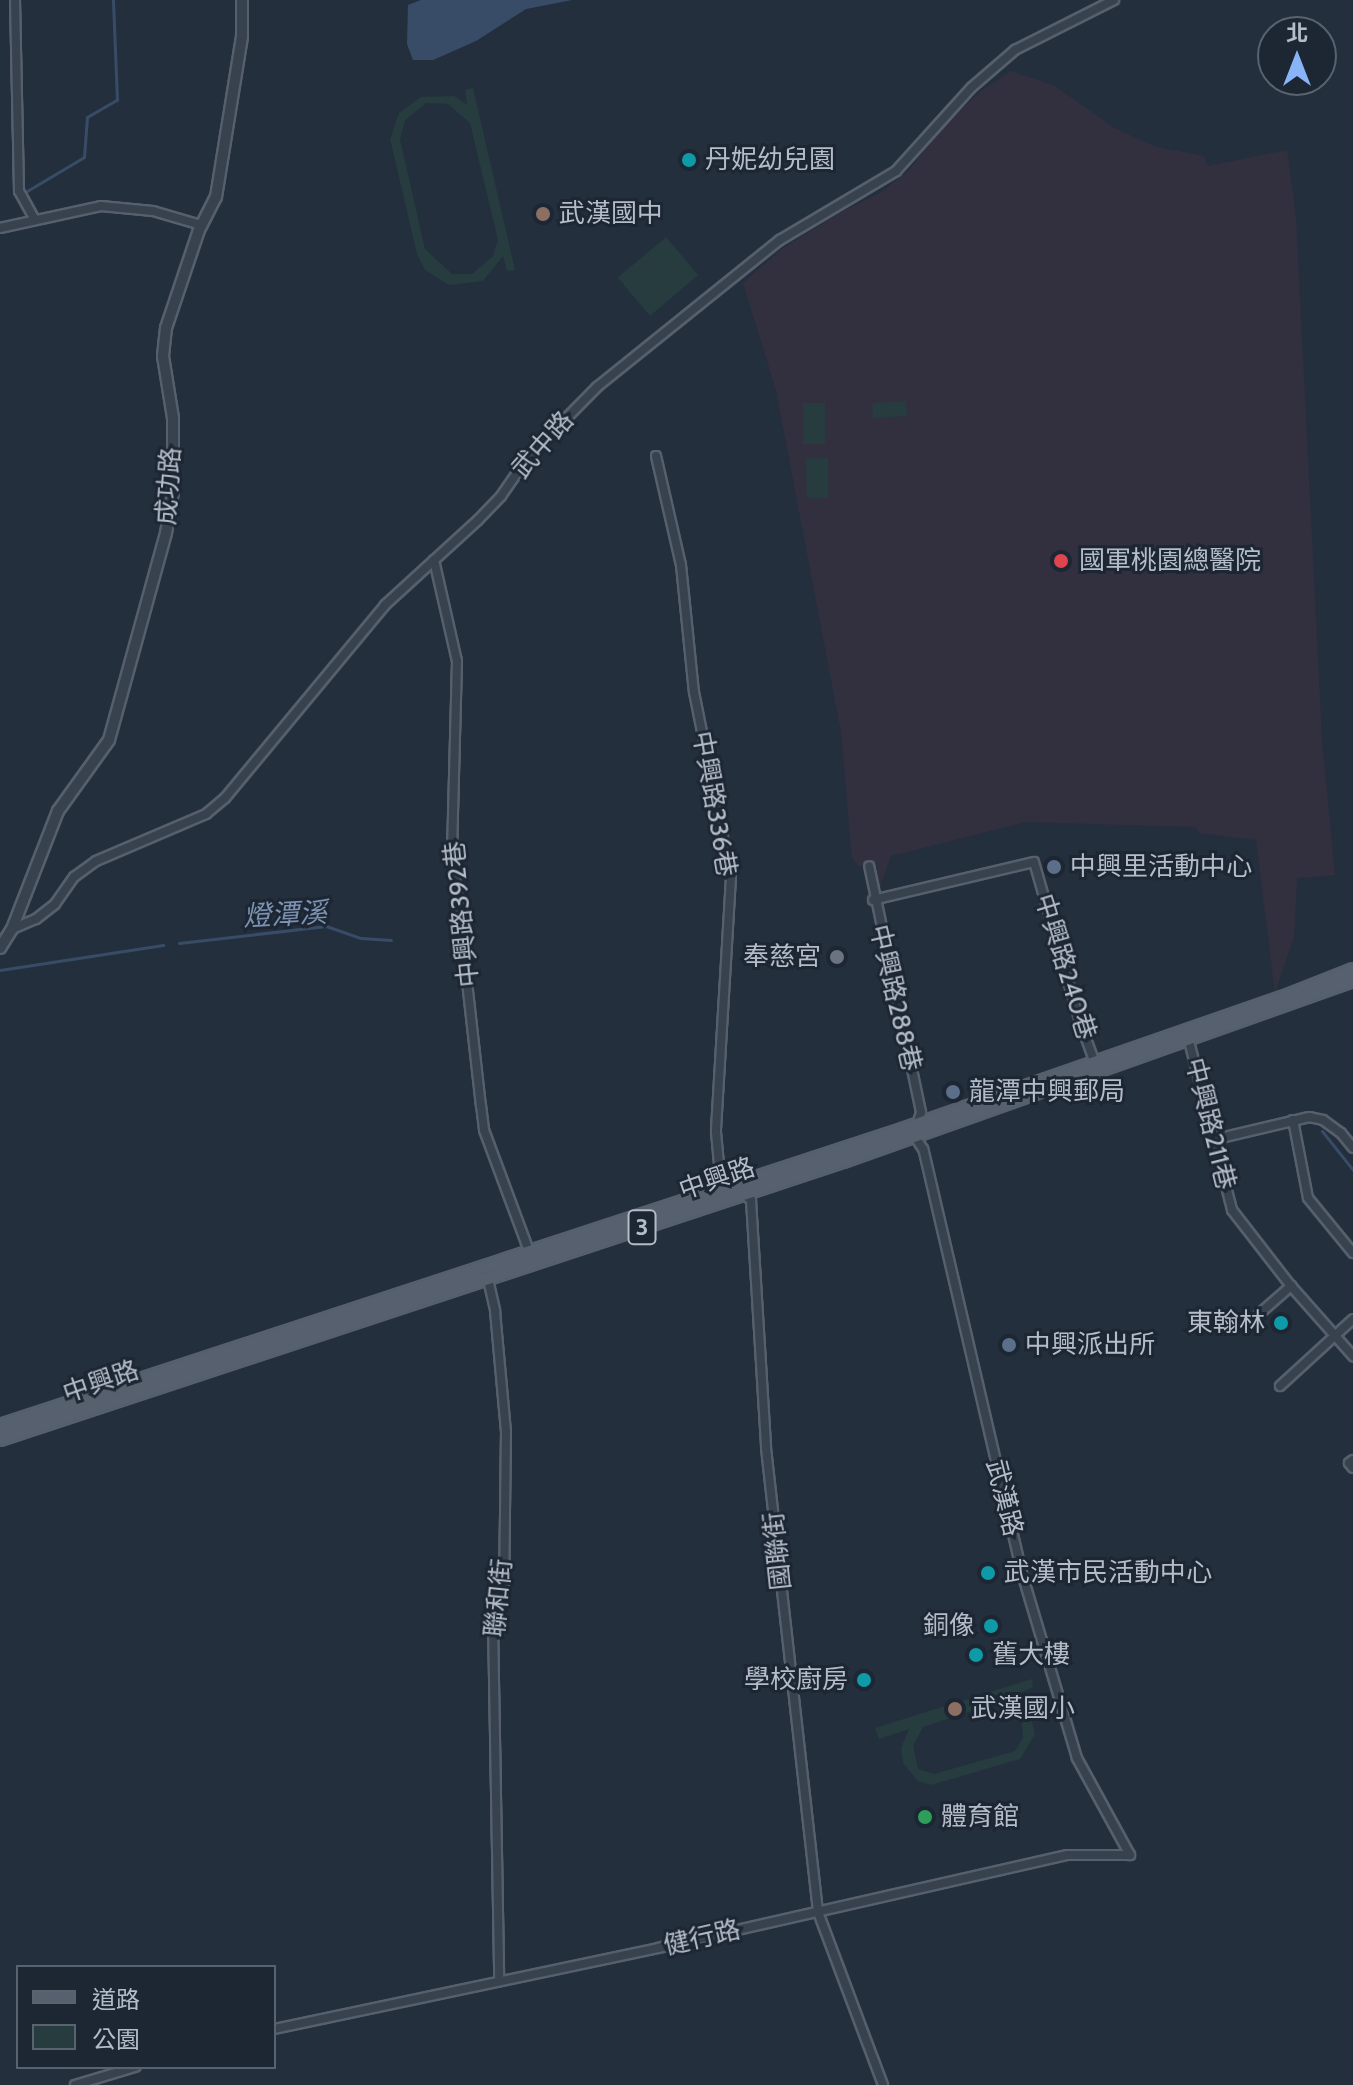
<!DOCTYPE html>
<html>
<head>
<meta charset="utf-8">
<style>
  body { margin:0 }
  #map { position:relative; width:1353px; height:2085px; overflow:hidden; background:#242f3e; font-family:Cabin,"Noto Sans TC",sans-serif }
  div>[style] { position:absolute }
  .medical>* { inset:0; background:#32303f }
  .green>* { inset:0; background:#263c3f; transform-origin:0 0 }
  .water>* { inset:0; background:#394c67 }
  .stream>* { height:3px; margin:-1.5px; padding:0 1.5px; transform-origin:1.5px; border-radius:1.5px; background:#394c67 }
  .roads { filter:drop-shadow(2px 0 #565f6c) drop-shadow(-2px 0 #565f6c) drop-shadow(0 2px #565f6c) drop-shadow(0 -2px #565f6c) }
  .minor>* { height:8px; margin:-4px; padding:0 4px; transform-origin:4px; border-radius:4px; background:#38414e }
  .tertiary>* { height:10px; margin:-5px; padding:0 5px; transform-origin:5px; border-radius:5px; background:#38414e }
  .primary>* { height:12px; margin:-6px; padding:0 6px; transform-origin:6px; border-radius:6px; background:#56606e }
  .dots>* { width:22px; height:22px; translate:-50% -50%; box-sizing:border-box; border:4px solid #1d2633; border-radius:50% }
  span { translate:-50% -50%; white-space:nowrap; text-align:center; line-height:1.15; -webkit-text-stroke:6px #1d2633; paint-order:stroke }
  .shield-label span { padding:2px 6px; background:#1d2633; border:2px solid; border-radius:6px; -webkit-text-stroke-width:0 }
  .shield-label { font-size:24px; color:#b4bcc9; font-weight:700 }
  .poi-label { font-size:26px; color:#b4bcc9 }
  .left { translate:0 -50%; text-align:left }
  .right { translate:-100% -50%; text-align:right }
  .street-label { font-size:26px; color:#b4bcc9 }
  .water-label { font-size:28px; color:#7c92b1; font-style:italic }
  .legend { position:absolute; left:16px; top:1965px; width:260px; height:104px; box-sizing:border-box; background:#1d2633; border:2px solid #59626f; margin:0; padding:10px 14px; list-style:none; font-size:24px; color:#b4bcc9 }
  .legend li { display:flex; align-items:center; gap:16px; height:40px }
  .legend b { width:40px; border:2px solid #59626f }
  .north { position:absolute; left:1257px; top:16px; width:80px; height:80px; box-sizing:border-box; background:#1d2633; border:2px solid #59626f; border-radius:50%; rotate:0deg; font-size:22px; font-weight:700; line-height:32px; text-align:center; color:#b4bcc9 }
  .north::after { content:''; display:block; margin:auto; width:28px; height:36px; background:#8ab4f8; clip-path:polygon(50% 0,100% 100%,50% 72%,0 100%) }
</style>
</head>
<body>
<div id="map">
  <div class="medical">
    <i style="clip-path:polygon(1011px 71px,1055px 86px,1114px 128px,1156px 147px,1204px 156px,1208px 166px,1287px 150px,1296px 218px,1322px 741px,1335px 875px,1297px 878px,1294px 936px,1275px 993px,1256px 840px,1199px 833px,1196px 827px,1026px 822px,891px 856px,878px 892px,877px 867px,859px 866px,852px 858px,841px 732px,776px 390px,743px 283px,783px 248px,845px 210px,880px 193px,908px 171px,942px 128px,981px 91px)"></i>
  </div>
  <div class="green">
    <i style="clip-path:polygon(evenodd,473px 88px,515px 270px,507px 271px,503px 256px,483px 281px,449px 285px,425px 270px,417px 254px,390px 139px,399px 113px,421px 97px,454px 96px,467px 105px,465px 90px,473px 88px,426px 103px,448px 104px,470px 123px,498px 240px,493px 256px,472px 274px,452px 274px,425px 249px,400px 139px,405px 120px,426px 103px)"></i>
    <i style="left:666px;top:237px;width:50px;height:63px;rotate:50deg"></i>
    <i style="left:906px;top:401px;width:15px;height:34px;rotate:86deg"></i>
    <i style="left:803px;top:403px;width:22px;height:41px"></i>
    <i style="left:828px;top:458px;width:40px;height:22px;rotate:89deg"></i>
    <i style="clip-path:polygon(evenodd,1032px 1679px,1033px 1687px,1016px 1695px,1029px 1710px,1035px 1734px,1020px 1759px,931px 1785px,918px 1781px,903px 1763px,901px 1748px,909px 1729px,879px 1739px,875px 1728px,1032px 1679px,996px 1703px,1007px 1705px,1021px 1715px,1023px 1738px,1015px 1751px,934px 1774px,918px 1769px,913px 1746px,923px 1727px,996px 1703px)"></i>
  </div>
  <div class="water">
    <i style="clip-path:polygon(421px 0,572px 0,526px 9px,476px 41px,433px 60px,413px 60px,407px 44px,408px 5px)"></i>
  </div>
  <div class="stream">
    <i style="left:27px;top:191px;width:66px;rotate:-30.8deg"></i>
    <i style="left:84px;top:157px;width:40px;rotate:-85.7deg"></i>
    <i style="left:87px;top:117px;width:34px;rotate:-30deg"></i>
    <i style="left:117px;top:100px;width:100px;rotate:-92.3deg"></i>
    <i style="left:179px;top:943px;width:148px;rotate:-6.6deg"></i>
    <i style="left:326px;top:926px;width:37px;rotate:19deg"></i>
    <i style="left:361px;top:938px;width:30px;rotate:4deg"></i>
    <i style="left:0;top:970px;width:165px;rotate:-8.7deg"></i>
    <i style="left:1322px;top:1131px;width:50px;rotate:51.5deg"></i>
  </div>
  <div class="roads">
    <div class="minor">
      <i style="left:15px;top:0;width:191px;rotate:88.8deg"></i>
      <i style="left:19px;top:191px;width:33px;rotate:61deg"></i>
      <i style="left:0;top:228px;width:103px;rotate:-12.3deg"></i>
      <i style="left:101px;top:206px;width:52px;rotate:5.5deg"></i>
      <i style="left:153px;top:211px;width:50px;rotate:16.3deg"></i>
      <i style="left:656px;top:456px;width:112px;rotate:77.1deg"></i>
      <i style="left:681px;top:565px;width:128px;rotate:84.2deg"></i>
      <i style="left:694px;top:692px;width:189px;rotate:78.7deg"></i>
      <i style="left:731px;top:877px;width:255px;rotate:93.4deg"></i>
      <i style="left:716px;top:1132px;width:43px;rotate:84.7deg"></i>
      <i style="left:720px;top:1175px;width:40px;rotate:39deg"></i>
      <i style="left:751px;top:1200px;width:248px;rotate:86.5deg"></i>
      <i style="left:766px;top:1448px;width:467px;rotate:83.6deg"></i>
      <i style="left:818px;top:1912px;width:185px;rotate:69.4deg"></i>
      <i style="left:434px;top:560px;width:104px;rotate:77.2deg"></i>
      <i style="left:457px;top:661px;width:187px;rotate:91.5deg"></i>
      <i style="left:452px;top:848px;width:259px;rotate:83.6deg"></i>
      <i style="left:481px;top:1105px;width:25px;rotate:83deg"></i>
      <i style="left:484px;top:1130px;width:132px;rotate:69.6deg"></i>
      <i style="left:873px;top:900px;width:165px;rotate:-13.3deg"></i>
      <i style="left:1034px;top:862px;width:166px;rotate:74deg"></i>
      <i style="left:1080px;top:1022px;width:47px;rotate:70deg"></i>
      <i style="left:12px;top:929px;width:26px;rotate:-23deg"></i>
      <i style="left:36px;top:919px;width:24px;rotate:-38deg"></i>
      <i style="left:55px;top:904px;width:33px;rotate:-55deg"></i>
      <i style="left:74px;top:877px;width:27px;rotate:-36deg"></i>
      <i style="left:96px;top:861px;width:120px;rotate:-23.1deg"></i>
      <i style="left:206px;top:814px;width:25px;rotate:-40deg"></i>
      <i style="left:225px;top:798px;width:251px;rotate:-50.3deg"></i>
      <i style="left:385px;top:605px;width:126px;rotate:-42.4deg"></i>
      <i style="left:478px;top:520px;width:33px;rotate:-46deg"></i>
      <i style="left:501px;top:496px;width:47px;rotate:-55.3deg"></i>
      <i style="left:528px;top:457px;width:98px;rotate:-45.4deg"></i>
      <i style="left:597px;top:387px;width:235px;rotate:-38.8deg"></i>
      <i style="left:780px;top:240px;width:135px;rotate:-30.7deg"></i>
      <i style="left:896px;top:171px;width:113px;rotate:-47.9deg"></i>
      <i style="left:972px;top:87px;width:57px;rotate:-40.7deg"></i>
      <i style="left:1015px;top:50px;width:111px;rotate:-26.8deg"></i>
      <i style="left:1189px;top:1041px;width:174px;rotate:75.7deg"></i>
      <i style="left:1232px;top:1210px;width:96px;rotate:52.2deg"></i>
      <i style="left:1291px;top:1286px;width:94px;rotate:48.5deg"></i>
      <i style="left:1293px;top:1120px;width:79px;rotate:79.1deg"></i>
      <i style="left:1308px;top:1198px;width:71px;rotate:50.7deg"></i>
      <i style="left:1212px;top:1140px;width:100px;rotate:-13.3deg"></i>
      <i style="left:1309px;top:1117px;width:14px;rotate:12deg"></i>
      <i style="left:1323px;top:1120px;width:22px;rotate:36deg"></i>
      <i style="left:1341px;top:1133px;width:19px;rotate:51deg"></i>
      <i style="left:487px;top:1275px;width:37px;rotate:77deg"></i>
      <i style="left:495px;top:1311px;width:121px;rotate:84.8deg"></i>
      <i style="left:506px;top:1431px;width:153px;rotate:90.7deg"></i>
      <i style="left:504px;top:1584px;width:40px;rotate:106deg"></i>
      <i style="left:493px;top:1622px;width:357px;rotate:89deg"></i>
      <i style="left:1259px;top:1314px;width:43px;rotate:-41.2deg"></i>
      <i style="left:1280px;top:1386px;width:99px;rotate:-42.5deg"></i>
      <i style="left:1353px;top:1460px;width:5px;rotate:143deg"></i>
      <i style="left:1349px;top:1463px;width:6px;rotate:51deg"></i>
      <i style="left:274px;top:2029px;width:392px;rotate:-11.9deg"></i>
      <i style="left:658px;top:1948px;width:420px;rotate:-12.8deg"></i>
      <i style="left:1068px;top:1855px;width:62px"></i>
      <i style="left:1130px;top:1855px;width:111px;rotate:-118.7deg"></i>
      <i style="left:1077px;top:1758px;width:193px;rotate:-106.6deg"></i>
      <i style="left:1022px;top:1573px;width:435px;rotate:-103.1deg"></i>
      <i style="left:923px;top:1149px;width:17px;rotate:-123deg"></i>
      <i style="left:914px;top:1135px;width:24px;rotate:-73deg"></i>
      <i style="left:921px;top:1112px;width:251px;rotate:-101.9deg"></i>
      <i style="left:75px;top:2085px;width:63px;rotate:-16.7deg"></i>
    </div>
    <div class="tertiary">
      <i style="left:0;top:948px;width:22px;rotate:-58deg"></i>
      <i style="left:12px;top:929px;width:127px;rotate:-68.7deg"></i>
      <i style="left:58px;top:811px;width:87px;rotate:-54.3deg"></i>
      <i style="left:109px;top:740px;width:215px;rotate:-74.6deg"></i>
      <i style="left:166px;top:533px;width:42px;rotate:-80.3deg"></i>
      <i style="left:173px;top:492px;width:74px;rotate:-90deg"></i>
      <i style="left:173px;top:418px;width:63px;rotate:-99.2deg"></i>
      <i style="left:163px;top:356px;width:28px;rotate:-84deg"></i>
      <i style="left:166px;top:328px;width:103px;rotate:-71.4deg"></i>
      <i style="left:199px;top:230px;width:37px;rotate:-63deg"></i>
      <i style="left:216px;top:197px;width:163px;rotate:-80.8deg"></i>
      <i style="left:242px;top:36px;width:36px;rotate:-90deg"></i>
    </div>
    <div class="primary">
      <i style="left:0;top:1426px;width:952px;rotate:-18.17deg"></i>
      <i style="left:905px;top:1129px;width:399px;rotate:-19.2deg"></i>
      <i style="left:1282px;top:998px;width:76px;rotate:-21.5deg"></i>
      <i style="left:0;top:1439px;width:888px;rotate:-18.25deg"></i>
      <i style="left:843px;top:1161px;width:541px;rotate:-19.54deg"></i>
    </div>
  </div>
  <div class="dots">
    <i style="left:689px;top:160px;background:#0f9aa8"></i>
    <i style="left:543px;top:214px;background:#8d6e63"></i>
    <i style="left:1061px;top:561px;background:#e0444e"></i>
    <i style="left:1054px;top:867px;background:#5c6f8a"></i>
    <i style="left:837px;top:957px;background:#6b7280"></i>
    <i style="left:953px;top:1092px;background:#5c6f8a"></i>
    <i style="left:1281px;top:1323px;background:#0f9aa8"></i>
    <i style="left:1009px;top:1345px;background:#5c6f8a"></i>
    <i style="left:988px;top:1573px;background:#0f9aa8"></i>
    <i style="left:991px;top:1626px;background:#0f9aa8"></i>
    <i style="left:976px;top:1655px;background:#0f9aa8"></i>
    <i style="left:864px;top:1680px;background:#0f9aa8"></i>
    <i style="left:955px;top:1709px;background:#8d6e63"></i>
    <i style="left:925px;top:1817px;background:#2e9e5b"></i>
  </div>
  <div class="shield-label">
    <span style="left:642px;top:1227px">3</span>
  </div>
  <div class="poi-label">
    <span class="left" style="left:705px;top:160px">丹妮幼兒園</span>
    <span class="left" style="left:559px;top:214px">武漢國中</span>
    <span class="left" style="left:1079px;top:561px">國軍桃園總醫院</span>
    <span class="left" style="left:1070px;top:867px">中興里活動中心</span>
    <span class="right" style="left:821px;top:957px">奉慈宮</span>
    <span class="left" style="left:969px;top:1092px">龍潭中興郵局</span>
    <span class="right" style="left:1265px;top:1323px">東翰林</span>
    <span class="left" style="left:1025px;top:1345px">中興派出所</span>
    <span class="left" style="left:1004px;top:1573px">武漢市民活動中心</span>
    <span class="right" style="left:975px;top:1626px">銅像</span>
    <span class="left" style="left:992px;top:1655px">舊大樓</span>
    <span class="right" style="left:848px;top:1680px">學校廚房</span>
    <span class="left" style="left:971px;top:1709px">武漢國小</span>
    <span class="left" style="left:941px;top:1817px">體育館</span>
  </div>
  <div class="street-label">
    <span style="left:543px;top:445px;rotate:-49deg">武中路</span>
    <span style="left:169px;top:486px;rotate:-86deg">成功路</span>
    <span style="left:714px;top:804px;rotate:80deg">中興路336巷</span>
    <span style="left:462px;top:914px;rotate:-96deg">中興路392巷</span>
    <span style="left:1065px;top:967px;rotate:73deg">中興路240巷</span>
    <span style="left:895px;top:998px;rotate:77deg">中興路288巷</span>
    <span style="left:1210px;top:1124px;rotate:76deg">中興路211巷</span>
    <span style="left:717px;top:1179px;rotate:-19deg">中興路</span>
    <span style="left:101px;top:1382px;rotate:-19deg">中興路</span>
    <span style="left:1004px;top:1498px;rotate:76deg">武漢路</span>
    <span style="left:778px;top:1551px;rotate:-96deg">國聯街</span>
    <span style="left:499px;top:1598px;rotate:-84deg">聯和街</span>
    <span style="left:702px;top:1938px;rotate:-13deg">健行路</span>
  </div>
  <div class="water-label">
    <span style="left:285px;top:914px;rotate:-3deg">燈潭溪</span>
  </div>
  <ul class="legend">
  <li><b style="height:10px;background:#56606e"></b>道路</li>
  <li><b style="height:22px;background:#263c3f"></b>公園</li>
  </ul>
  <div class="north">北</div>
</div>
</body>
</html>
